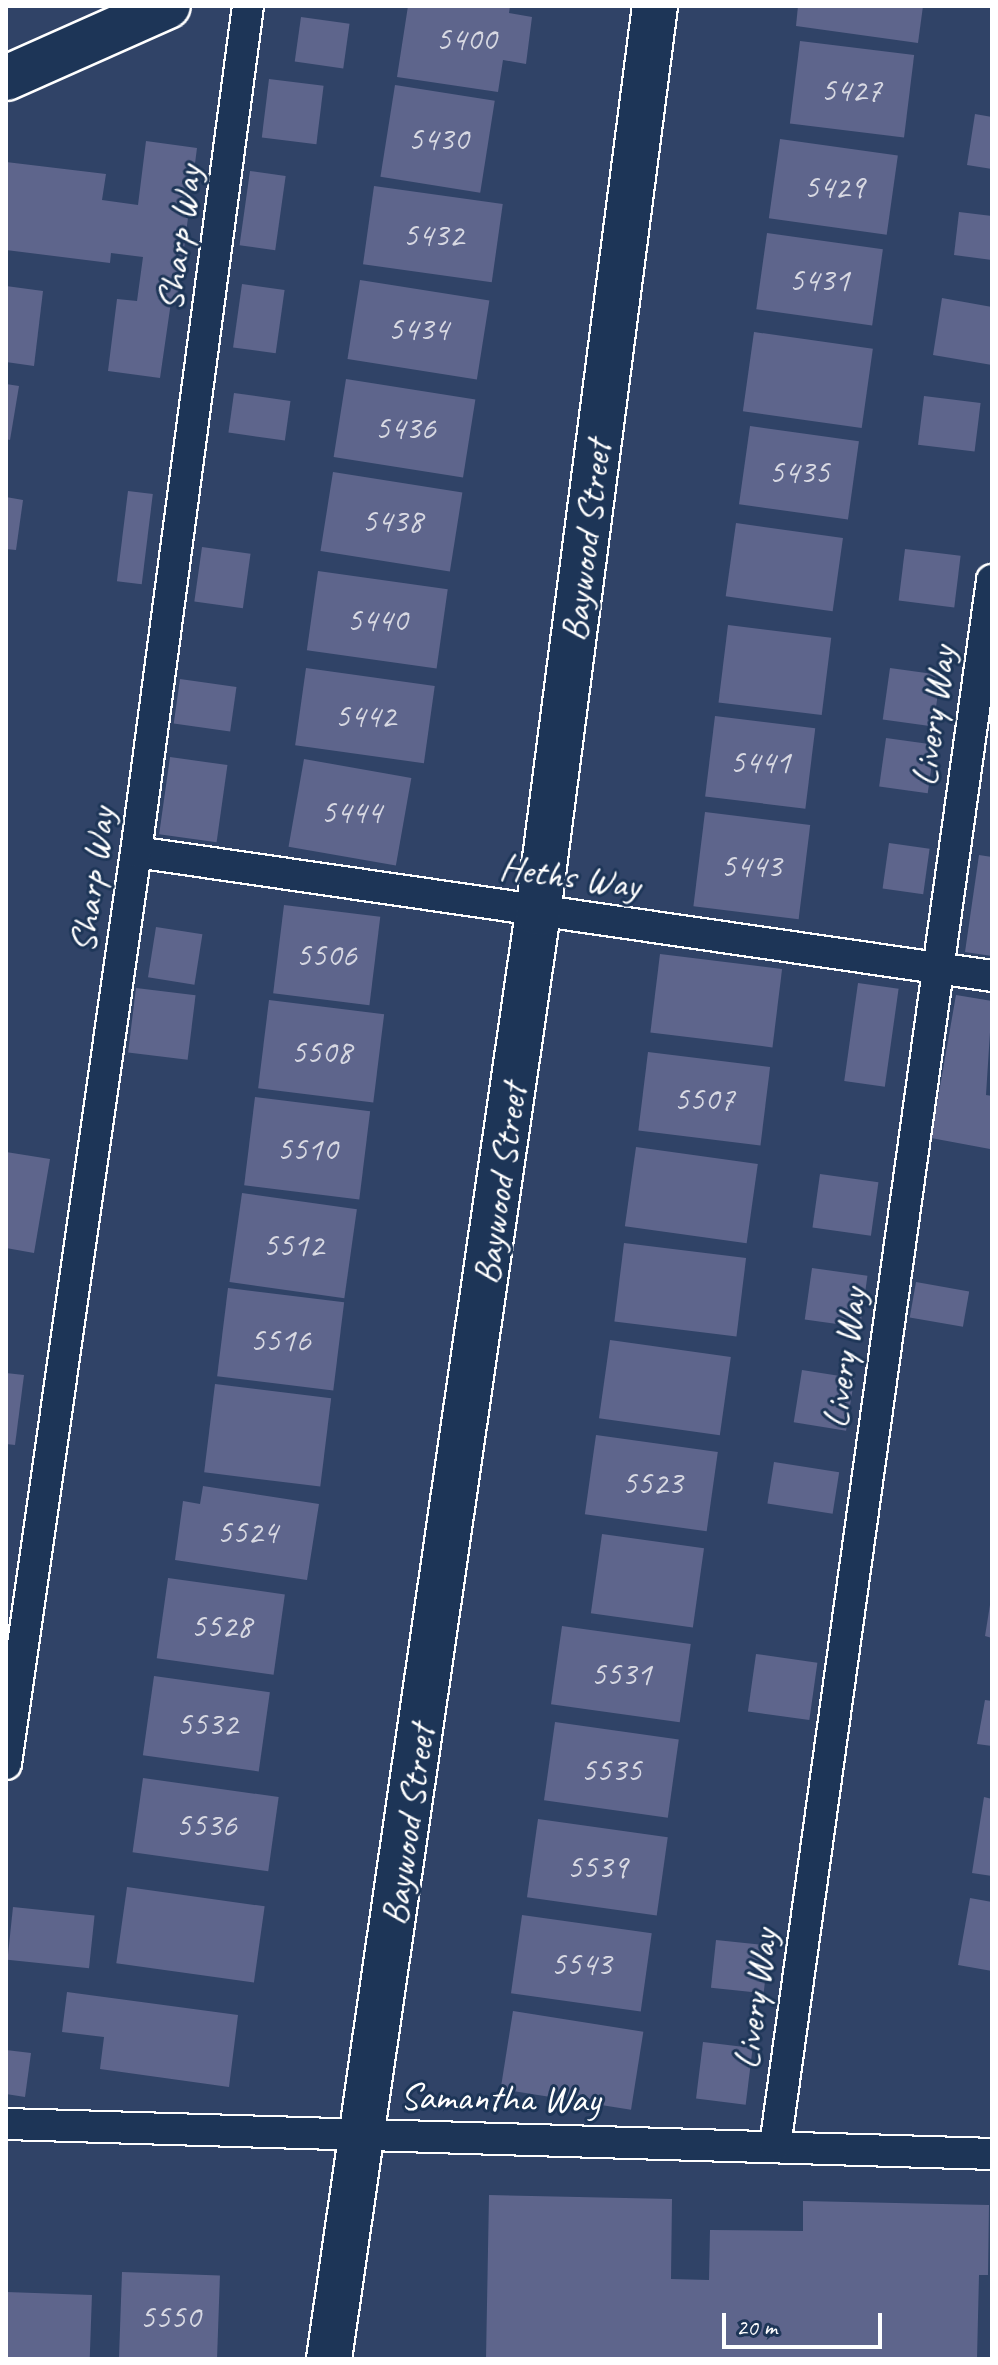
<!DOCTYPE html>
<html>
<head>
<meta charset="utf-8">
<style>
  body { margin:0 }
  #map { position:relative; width:998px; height:2365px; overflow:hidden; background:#304367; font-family:Caveat,sans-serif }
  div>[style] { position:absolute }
  .building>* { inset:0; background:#5e658c; transform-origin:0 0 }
  .roads { filter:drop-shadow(2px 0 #fff) drop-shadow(-2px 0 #fff) drop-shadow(0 2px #fff) drop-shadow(0 -2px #fff) }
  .lane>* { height:30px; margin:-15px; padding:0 15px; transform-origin:15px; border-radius:15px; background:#1d3557 }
  .street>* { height:44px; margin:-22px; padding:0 22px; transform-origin:22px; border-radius:22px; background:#1d3557 }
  span { translate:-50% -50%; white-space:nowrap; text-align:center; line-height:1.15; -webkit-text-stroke:6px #1d3557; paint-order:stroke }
  .number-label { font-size:34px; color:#d7d8e2 }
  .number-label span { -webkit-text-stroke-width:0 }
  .street-label { font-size:38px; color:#fff }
  .frame { position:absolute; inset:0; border:8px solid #fff; pointer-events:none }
  .scale { position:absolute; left:722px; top:2313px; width:160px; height:36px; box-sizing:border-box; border:4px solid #fff; border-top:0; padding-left:10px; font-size:24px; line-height:28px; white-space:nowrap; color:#fff; -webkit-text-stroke:6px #1d3557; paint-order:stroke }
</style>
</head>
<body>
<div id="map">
  <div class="building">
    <i style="clip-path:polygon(408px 6px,510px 6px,509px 13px,532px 17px,526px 64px,503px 60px,498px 92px,397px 77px)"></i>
    <i style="clip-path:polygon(798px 6px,923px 6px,918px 43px,796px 26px)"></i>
    <i style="left:301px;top:17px;width:49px;height:45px;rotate:8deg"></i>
    <i style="left:800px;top:41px;width:115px;height:83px;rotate:7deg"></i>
    <i style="left:269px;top:79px;width:55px;height:59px;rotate:7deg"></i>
    <i style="left:395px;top:85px;width:101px;height:93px;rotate:9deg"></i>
    <i style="clip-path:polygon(975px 114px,992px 117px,992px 169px,967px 165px)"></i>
    <i style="left:780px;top:139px;width:119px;height:80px;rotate:8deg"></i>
    <i style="clip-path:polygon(146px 141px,197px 148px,177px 303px,171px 302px,160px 378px,108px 371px,117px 299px,137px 301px,143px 257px,111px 253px,110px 263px,6px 250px,6px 162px,106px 174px,102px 200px,138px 205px)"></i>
    <i style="left:250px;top:171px;width:36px;height:75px;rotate:8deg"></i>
    <i style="left:374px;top:186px;width:130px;height:79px;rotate:8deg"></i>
    <i style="clip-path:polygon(959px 212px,992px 216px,992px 260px,954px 255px)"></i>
    <i style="left:767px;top:233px;width:117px;height:77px;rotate:8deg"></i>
    <i style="left:360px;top:280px;width:131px;height:80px;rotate:9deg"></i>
    <i style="left:242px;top:284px;width:43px;height:64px;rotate:8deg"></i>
    <i style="clip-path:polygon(6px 286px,43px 291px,34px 366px,6px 362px)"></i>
    <i style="clip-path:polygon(942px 298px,992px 307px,992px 365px,933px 355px)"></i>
    <i style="left:754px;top:332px;width:120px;height:80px;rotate:8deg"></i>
    <i style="left:346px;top:379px;width:131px;height:79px;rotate:9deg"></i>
    <i style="clip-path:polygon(6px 384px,19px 386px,10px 440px,6px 439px)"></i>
    <i style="left:234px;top:393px;width:57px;height:40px;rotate:8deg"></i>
    <i style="left:924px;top:396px;width:57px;height:49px;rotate:7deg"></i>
    <i style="left:750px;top:426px;width:110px;height:79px;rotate:8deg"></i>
    <i style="left:333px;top:472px;width:131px;height:80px;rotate:9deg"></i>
    <i style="left:128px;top:491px;width:25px;height:91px;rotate:7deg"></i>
    <i style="clip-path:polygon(6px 497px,23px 500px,16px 550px,6px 549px)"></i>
    <i style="left:736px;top:523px;width:108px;height:74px;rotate:8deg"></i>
    <i style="left:202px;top:547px;width:49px;height:55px;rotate:8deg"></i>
    <i style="left:905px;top:549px;width:56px;height:52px;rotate:7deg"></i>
    <i style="left:318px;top:571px;width:131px;height:80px;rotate:8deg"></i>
    <i style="left:728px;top:625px;width:104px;height:78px;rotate:7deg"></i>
    <i style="left:306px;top:668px;width:130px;height:78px;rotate:8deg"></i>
    <i style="left:890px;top:668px;width:51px;height:52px;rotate:8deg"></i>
    <i style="left:180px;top:679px;width:57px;height:45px;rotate:8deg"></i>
    <i style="left:715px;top:716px;width:101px;height:81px;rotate:7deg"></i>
    <i style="left:886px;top:738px;width:49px;height:49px;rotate:8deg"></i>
    <i style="left:170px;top:757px;width:58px;height:78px;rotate:8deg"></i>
    <i style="left:304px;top:759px;width:109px;height:89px;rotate:10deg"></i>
    <i style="left:705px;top:812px;width:106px;height:95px;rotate:7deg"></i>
    <i style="left:889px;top:843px;width:41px;height:46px;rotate:8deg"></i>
    <i style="clip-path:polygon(979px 855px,992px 857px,992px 956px,965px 952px)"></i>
    <i style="left:284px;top:905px;width:97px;height:89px;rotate:7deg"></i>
    <i style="left:156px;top:927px;width:47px;height:51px;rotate:9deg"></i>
    <i style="left:660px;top:954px;width:123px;height:79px;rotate:7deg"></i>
    <i style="left:858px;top:983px;width:41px;height:99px;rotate:8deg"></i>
    <i style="left:136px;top:988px;width:60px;height:65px;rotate:7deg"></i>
    <i style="clip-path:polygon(956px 995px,992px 1001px,986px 1095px,992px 1096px,990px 1149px,931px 1138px)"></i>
    <i style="left:269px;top:1000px;width:116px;height:89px;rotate:7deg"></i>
    <i style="left:648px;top:1052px;width:123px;height:79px;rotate:7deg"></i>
    <i style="left:255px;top:1097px;width:116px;height:89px;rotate:7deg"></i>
    <i style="left:636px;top:1147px;width:123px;height:80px;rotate:8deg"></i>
    <i style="clip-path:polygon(6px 1152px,50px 1159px,34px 1253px,6px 1248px)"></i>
    <i style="left:820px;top:1174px;width:59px;height:54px;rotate:8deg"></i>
    <i style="left:242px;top:1193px;width:116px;height:90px;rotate:8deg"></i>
    <i style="left:624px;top:1243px;width:123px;height:79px;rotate:7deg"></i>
    <i style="left:812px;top:1268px;width:56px;height:52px;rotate:8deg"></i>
    <i style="left:916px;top:1282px;width:54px;height:36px;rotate:10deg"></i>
    <i style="left:228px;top:1288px;width:117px;height:89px;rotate:7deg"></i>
    <i style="left:610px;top:1340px;width:122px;height:79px;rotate:8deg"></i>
    <i style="left:802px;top:1370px;width:53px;height:53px;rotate:9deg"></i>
    <i style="clip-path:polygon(6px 1373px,24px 1375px,15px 1445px,6px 1444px)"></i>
    <i style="left:215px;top:1384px;width:117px;height:89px;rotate:7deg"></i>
    <i style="left:596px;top:1435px;width:123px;height:80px;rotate:8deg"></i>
    <i style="left:774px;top:1462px;width:66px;height:42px;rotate:9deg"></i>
    <i style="clip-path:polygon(203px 1486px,319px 1504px,307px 1580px,175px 1560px,183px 1501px,200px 1504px)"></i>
    <i style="left:602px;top:1534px;width:103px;height:80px;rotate:8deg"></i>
    <i style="left:168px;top:1578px;width:118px;height:81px;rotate:8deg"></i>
    <i style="clip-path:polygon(990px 1605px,992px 1605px,992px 1638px,985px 1636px)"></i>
    <i style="left:562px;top:1626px;width:130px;height:79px;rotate:8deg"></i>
    <i style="left:756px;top:1654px;width:62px;height:58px;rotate:8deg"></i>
    <i style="left:154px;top:1676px;width:117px;height:80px;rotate:8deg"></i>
    <i style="clip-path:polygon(985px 1700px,992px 1701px,992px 1746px,977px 1744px)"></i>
    <i style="left:555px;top:1722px;width:125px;height:79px;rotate:8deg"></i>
    <i style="left:143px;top:1778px;width:137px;height:75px;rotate:8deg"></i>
    <i style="clip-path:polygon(984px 1797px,992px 1799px,992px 1876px,972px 1873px)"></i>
    <i style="left:538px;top:1819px;width:131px;height:79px;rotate:8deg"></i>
    <i style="left:127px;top:1887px;width:139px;height:77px;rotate:8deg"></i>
    <i style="clip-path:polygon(970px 1898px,992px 1902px,992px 1971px,958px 1965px)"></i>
    <i style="left:13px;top:1907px;width:82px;height:53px;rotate:6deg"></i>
    <i style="left:522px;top:1915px;width:131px;height:79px;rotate:8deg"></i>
    <i style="left:716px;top:1940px;width:53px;height:48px;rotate:6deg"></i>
    <i style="clip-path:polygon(67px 1992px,238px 2015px,229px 2087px,100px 2069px,104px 2037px,62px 2032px)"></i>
    <i style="left:513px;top:2011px;width:132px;height:79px;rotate:9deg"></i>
    <i style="left:703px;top:2042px;width:50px;height:57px;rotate:7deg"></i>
    <i style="clip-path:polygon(6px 2050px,31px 2053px,25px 2097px,6px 2094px)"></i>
    <i style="clip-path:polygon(489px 2195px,672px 2199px,671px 2279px,709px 2280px,710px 2230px,803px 2231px,803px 2201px,989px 2205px,988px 2275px,979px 2275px,977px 2359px,486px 2359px)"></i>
    <i style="left:122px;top:2272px;width:98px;height:87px;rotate:2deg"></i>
    <i style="left:6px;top:2292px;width:86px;height:67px;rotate:2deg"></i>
  </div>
  <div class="roads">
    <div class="lane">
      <i style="left:136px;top:852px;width:865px;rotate:8.24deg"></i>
      <i style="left:6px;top:1764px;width:921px;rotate:-81.89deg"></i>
      <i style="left:136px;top:852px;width:853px;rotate:-82.46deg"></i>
      <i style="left:6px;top:2124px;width:986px;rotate:1.74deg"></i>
      <i style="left:775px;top:2146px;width:1581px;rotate:-82.11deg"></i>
    </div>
    <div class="street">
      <i style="left:6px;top:78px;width:177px;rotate:-24deg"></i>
      <i style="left:329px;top:2359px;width:1461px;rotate:-81.78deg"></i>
      <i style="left:538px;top:913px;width:915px;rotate:-82.65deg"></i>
    </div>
  </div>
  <div class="number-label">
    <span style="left:466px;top:39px">5400</span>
    <span style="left:851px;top:90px">5427</span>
    <span style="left:438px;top:139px">5430</span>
    <span style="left:834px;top:187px">5429</span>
    <span style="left:433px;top:235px">5432</span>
    <span style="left:819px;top:280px">5431</span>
    <span style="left:418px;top:329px">5434</span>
    <span style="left:405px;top:428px">5436</span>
    <span style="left:799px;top:472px">5435</span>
    <span style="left:392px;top:521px">5438</span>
    <span style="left:377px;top:620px">5440</span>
    <span style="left:365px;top:716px">5442</span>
    <span style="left:760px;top:762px">5441</span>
    <span style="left:351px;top:812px">5444</span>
    <span style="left:751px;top:866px">5443</span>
    <span style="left:326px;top:955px">5506</span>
    <span style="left:321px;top:1052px">5508</span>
    <span style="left:704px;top:1099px">5507</span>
    <span style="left:307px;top:1149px">5510</span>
    <span style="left:293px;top:1245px">5512</span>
    <span style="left:280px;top:1340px">5516</span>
    <span style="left:652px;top:1483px">5523</span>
    <span style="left:247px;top:1532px">5524</span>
    <span style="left:221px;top:1626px">5528</span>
    <span style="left:621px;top:1674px">5531</span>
    <span style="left:207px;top:1724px">5532</span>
    <span style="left:611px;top:1770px">5535</span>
    <span style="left:206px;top:1825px">5536</span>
    <span style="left:597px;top:1867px">5539</span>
    <span style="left:581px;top:1964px">5543</span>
    <span style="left:170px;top:2317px">5550</span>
  </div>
  <div class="street-label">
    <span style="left:179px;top:238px;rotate:-82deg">Sharp Way</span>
    <span style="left:586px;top:541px;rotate:-83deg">Baywood Street</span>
    <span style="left:933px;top:716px;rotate:-82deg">Livery Way</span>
    <span style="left:570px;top:876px;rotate:8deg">Heths Way</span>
    <span style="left:92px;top:880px;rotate:-82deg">Sharp Way</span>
    <span style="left:500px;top:1184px;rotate:-82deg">Baywood Street</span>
    <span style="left:844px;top:1358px;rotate:-82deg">Livery Way</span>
    <span style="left:408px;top:1825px;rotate:-82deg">Baywood Street</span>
    <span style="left:755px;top:1999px;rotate:-82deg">Livery Way</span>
    <span style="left:500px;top:2098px;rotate:1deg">Samantha Way</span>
  </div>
  <div class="frame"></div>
  <div class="scale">20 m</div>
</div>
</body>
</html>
